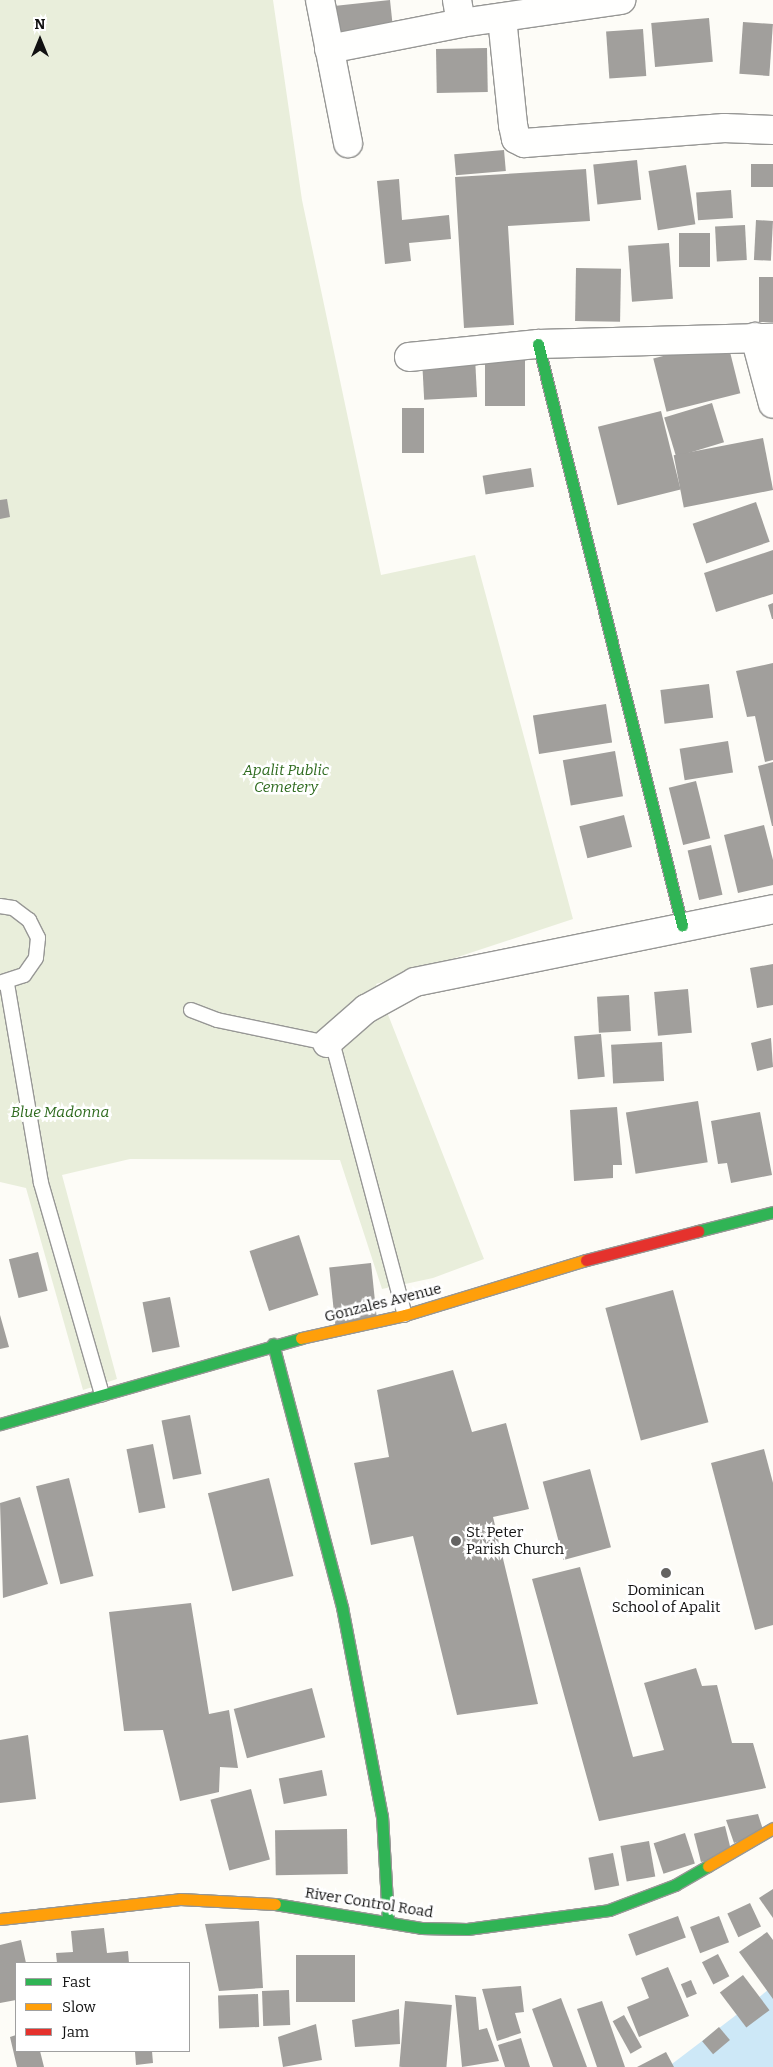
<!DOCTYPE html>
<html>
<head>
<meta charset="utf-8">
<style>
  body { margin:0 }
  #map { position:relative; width:773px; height:2067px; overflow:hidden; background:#fdfcf7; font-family:Bitter,serif }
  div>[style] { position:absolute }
  .cemetery>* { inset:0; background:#e9eedb }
  .water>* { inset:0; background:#cde8f7 }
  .building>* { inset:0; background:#a19f9c; transform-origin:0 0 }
  .roads { filter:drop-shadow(1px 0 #979795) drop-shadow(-1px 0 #979795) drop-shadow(0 1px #979795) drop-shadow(0 -1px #979795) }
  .lane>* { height:14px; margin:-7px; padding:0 7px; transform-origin:7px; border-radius:7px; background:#fffffe }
  .street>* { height:28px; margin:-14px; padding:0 14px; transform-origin:14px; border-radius:14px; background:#fffffe }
  .fast>* { height:11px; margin:-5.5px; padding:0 5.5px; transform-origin:5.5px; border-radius:5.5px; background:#30b455 }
  .slow>* { height:11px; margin:-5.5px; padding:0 5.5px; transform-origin:5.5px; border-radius:5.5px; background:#ff9f0a }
  .jam>* { height:11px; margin:-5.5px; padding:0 5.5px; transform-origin:5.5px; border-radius:5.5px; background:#e5322d }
  .dots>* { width:14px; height:14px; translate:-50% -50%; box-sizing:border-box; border:2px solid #fff; border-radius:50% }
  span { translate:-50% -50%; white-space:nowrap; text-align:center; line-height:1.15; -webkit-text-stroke:5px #fff; paint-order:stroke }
  .park-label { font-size:15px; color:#2f6b1f; font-style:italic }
  .street-label { font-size:15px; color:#111 }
  .poi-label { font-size:15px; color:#111 }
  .left { translate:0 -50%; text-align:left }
  .legend { position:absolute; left:15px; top:1962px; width:175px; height:90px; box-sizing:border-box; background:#fff; border:1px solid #a0a0a0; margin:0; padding:6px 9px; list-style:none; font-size:15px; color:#111 }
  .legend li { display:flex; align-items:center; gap:10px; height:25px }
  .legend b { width:25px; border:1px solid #a0a0a0 }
  .north { position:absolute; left:15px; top:15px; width:50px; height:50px; -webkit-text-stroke:4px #fff; paint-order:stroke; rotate:0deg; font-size:14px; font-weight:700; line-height:20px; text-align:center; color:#111 }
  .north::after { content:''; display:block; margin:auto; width:18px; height:22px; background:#111; clip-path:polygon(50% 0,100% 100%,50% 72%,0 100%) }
</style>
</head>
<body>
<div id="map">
  <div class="cemetery">
    <i style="clip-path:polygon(0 0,273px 0,302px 200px,381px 575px,475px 555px,573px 919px,376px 984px,484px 1259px,433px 1278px,382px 1289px,340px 1160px,130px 1159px,62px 1175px,117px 1379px,83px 1390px,26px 1188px,0 1182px)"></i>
  </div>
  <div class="water">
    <i style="clip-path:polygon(773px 1986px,773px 2067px,668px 2067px,748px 2006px)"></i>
  </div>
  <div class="building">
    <i style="left:390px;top:0;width:29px;height:54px;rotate:84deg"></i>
    <i style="left:709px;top:18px;width:44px;height:58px;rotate:85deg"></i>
    <i style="left:743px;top:22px;width:30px;height:52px;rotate:4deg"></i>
    <i style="left:643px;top:29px;width:47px;height:37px;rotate:86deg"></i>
    <i style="left:487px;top:48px;width:44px;height:51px;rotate:89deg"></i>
    <i style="left:504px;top:150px;width:21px;height:50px;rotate:85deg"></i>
    <i style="left:637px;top:160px;width:40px;height:44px;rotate:84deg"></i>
    <i style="left:773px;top:164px;width:23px;height:22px;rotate:90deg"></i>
    <i style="left:686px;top:165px;width:60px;height:38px;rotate:81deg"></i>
    <i style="clip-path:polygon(586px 169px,590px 221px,508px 226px,514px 325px,464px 328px,455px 177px)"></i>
    <i style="clip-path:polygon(399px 179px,402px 220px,449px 215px,451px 239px,409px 243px,411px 261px,385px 264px,377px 181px)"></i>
    <i style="left:731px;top:190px;width:28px;height:35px;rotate:86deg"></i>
    <i style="left:756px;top:220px;width:17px;height:40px;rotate:3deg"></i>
    <i style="left:745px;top:225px;width:35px;height:30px;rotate:87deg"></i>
    <i style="left:679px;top:233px;width:31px;height:34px"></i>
    <i style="left:669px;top:243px;width:56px;height:41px;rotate:86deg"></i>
    <i style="left:576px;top:268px;width:45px;height:53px;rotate:1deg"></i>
    <i style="left:773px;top:277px;width:45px;height:14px;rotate:90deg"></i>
    <i style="left:727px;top:340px;width:55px;height:76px;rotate:76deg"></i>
    <i style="left:485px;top:355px;width:40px;height:51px"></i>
    <i style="left:475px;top:357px;width:40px;height:53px;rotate:87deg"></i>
    <i style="left:712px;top:403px;width:41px;height:50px;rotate:73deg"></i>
    <i style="left:402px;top:408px;width:22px;height:45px"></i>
    <i style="left:661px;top:411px;width:81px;height:65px;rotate:76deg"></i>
    <i style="left:763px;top:438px;width:53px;height:91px;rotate:79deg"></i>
    <i style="left:531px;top:468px;width:19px;height:49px;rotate:81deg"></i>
    <i style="clip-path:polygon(7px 499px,10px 517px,0 519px,0 500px)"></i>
    <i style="left:756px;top:502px;width:42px;height:67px;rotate:71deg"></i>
    <i style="clip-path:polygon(773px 550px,773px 594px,716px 612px,704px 573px)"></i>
    <i style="clip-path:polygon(773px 603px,773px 619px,772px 619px,768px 605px)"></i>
    <i style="clip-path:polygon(773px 663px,773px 760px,765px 762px,755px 716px,747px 717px,736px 671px)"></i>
    <i style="left:709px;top:684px;width:34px;height:49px;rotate:83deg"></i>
    <i style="left:606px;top:704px;width:39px;height:74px;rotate:81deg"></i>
    <i style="left:728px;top:741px;width:32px;height:49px;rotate:81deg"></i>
    <i style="left:615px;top:751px;width:46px;height:53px;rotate:80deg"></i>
    <i style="clip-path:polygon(773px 762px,773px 826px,772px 826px,758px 766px)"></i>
    <i style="left:696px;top:781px;width:59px;height:28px;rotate:76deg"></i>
    <i style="left:624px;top:815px;width:33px;height:46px;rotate:76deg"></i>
    <i style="clip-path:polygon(764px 825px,773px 860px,773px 885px,738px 893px,724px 835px)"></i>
    <i style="left:711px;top:845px;width:51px;height:24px;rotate:77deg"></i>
    <i style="clip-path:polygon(773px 964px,773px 1005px,757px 1008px,750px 968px)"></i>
    <i style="left:688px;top:989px;width:44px;height:34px;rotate:85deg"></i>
    <i style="left:629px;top:995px;width:36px;height:32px;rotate:87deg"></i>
    <i style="left:601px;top:1034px;width:43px;height:27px;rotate:85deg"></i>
    <i style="clip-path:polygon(771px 1038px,773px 1067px,757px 1071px,751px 1043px)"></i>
    <i style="left:662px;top:1042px;width:39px;height:51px;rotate:87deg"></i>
    <i style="left:698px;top:1101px;width:62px;height:73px;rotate:81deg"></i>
    <i style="clip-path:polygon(617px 1107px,622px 1165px,613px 1165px,613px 1178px,574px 1181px,570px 1110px)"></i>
    <i style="clip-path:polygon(760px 1112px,772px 1175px,731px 1183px,727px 1163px,718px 1164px,711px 1121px)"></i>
    <i style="left:299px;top:1235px;width:63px;height:52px;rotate:72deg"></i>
    <i style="left:38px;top:1252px;width:40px;height:30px;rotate:76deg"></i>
    <i style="left:371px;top:1263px;width:58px;height:42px;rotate:84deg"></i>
    <i style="left:673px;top:1290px;width:137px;height:70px;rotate:75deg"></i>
    <i style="left:170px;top:1297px;width:51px;height:28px;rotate:79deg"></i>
    <i style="clip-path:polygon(0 1315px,9px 1347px,0 1349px)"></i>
    <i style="clip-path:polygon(453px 1370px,472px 1432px,506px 1423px,529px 1509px,493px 1517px,538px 1704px,457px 1715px,413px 1536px,371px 1545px,354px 1463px,389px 1457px,377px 1390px)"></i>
    <i style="left:190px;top:1415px;width:60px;height:29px;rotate:79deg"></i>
    <i style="left:153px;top:1444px;width:65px;height:27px;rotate:79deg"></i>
    <i style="clip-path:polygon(764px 1449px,773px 1483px,773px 1625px,755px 1630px,711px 1463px)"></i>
    <i style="left:590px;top:1469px;width:81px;height:49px;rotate:75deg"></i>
    <i style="left:69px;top:1478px;width:101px;height:34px;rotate:76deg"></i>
    <i style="left:269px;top:1478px;width:101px;height:63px;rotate:76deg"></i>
    <i style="clip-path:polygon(20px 1497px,48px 1584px,3px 1598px,0 1503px)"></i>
    <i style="clip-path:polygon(580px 1567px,633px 1757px,664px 1750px,644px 1683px,696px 1668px,702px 1686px,717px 1685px,732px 1743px,753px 1743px,766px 1788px,599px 1821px,532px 1579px)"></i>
    <i style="clip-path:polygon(191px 1603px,209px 1714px,229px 1710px,238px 1768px,220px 1767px,219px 1792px,180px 1801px,163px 1730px,124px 1731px,109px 1612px)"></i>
    <i style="left:312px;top:1688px;width:51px;height:81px;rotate:75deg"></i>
    <i style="clip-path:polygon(28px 1735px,36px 1799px,0 1803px,0 1740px)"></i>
    <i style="left:322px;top:1770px;width:26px;height:44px;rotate:79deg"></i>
    <i style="left:251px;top:1789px;width:73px;height:42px;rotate:75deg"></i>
    <i style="clip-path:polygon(758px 1814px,764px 1833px,734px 1843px,726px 1820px)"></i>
    <i style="left:725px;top:1826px;width:29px;height:32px;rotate:76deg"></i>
    <i style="left:347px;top:1829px;width:45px;height:72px;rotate:89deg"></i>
    <i style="left:685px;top:1833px;width:32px;height:33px;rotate:72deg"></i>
    <i style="left:649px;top:1841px;width:36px;height:29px;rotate:80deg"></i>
    <i style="left:613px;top:1853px;width:33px;height:25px;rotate:79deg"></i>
    <i style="clip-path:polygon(773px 1889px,773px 1918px,759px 1898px)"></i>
    <i style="left:750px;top:1903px;width:26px;height:25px;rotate:65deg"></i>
    <i style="left:678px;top:1916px;width:23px;height:53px;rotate:70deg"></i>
    <i style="left:719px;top:1916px;width:28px;height:31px;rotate:69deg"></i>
    <i style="clip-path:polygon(259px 1921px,263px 1988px,219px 1991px,205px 1924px)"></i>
    <i style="clip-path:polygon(104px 1928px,107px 1953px,128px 1951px,129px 1963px,57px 1963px,56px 1953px,73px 1952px,71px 1931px)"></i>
    <i style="clip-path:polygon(767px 1932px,773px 1940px,773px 1999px,739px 1952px)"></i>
    <i style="clip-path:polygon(21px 1940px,26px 1963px,16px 1963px,16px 2000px,0 2003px,0 1945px)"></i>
    <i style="left:718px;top:1954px;width:25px;height:18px;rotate:63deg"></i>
    <i style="left:355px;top:1955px;width:47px;height:59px;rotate:90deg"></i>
    <i style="clip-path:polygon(668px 1967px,689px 2016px,639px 2037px,627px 2007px,649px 1998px,641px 1978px)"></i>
    <i style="left:743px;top:1975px;width:44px;height:29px;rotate:53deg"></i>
    <i style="left:691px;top:1980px;width:15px;height:11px;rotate:67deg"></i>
    <i style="clip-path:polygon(521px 1986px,524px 2012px,515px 2013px,521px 2033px,497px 2041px,482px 1989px)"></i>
    <i style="left:289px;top:1990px;width:35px;height:27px;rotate:88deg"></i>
    <i style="left:258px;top:1994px;width:33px;height:40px;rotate:88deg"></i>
    <i style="clip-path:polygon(455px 1995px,476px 1997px,479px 2030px,487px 2028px,499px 2061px,462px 2067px)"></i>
    <i style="clip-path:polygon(561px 1998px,587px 2067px,553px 2067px,532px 2009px)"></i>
    <i style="left:405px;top:2001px;width:47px;height:66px;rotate:5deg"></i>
    <i style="clip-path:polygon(602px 2001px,625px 2067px,597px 2067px,577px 2009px)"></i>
    <i style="clip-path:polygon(399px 2009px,400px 2044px,355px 2047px,352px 2020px)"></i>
    <i style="left:624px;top:2015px;width:37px;height:13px;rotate:61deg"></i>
    <i style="clip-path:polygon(316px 2024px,322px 2060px,283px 2067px,278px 2037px)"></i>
    <i style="left:719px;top:2027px;width:17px;height:22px;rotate:50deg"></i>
    <i style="clip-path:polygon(16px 2035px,16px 2051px,40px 2051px,44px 2067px,17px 2067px,10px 2037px)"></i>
    <i style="clip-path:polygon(521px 2038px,530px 2067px,505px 2067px,498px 2045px)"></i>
    <i style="clip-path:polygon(120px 2051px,152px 2051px,153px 2063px,136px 2065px,135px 2052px)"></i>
    <i style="clip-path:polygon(666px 2052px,674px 2067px,637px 2067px)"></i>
  </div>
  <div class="roads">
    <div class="lane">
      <i style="left:0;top:906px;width:13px;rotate:9deg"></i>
      <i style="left:13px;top:908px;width:20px;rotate:37deg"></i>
      <i style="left:29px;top:920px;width:20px;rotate:63deg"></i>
      <i style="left:38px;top:938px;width:20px;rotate:96deg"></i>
      <i style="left:36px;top:958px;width:21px;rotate:125deg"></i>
      <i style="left:24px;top:975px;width:25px;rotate:162deg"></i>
      <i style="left:7px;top:984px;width:202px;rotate:80.3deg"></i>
      <i style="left:41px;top:1183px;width:220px;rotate:73.9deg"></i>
      <i style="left:191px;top:1010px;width:28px;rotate:21deg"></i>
      <i style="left:217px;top:1020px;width:112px;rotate:11.8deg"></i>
      <i style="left:327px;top:1043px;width:9px;rotate:41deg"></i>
      <i style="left:334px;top:1049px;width:275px;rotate:75.1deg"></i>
    </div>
    <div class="street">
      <i style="left:320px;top:0;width:146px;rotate:78.9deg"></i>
      <i style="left:457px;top:0;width:23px;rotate:80deg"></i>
      <i style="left:502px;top:18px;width:108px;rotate:84.1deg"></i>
      <i style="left:513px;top:125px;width:14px;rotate:78deg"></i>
      <i style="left:516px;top:139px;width:9px;rotate:27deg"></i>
      <i style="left:524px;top:143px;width:201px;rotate:-4.3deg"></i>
      <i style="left:724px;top:128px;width:49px;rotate:2.3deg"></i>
      <i style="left:329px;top:49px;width:135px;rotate:-11.1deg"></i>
      <i style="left:461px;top:23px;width:162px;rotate:-8.2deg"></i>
      <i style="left:755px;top:337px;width:69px;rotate:75deg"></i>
      <i style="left:409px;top:357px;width:130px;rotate:-5.8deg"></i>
      <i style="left:538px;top:344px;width:235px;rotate:-1.5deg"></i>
      <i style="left:327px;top:1043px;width:52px;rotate:-41.1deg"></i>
      <i style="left:366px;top:1009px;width:56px;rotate:-28.9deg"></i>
      <i style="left:415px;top:982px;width:365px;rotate:-11.5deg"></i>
    </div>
    <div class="fast">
      <i style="left:538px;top:344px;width:599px;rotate:76.08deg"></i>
      <i style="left:698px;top:1231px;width:77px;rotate:-14.2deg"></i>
      <i style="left:273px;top:1344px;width:272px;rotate:75.3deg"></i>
      <i style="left:342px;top:1607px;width:213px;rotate:79.2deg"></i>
      <i style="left:382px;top:1816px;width:105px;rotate:86.7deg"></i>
      <i style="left:0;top:1424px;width:313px;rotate:-15.9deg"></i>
      <i style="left:275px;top:1904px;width:148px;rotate:9.3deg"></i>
      <i style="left:421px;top:1928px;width:46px;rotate:1.2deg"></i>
      <i style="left:467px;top:1929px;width:143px;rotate:-7.6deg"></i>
      <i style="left:609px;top:1910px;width:71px;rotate:-20.7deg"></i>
      <i style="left:675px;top:1885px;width:38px;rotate:-30deg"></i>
    </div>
    <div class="slow">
      <i style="left:301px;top:1338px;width:107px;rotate:-12.5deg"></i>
      <i style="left:405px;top:1315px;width:189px;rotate:-16.9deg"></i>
      <i style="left:708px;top:1866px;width:75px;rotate:-30.3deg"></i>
      <i style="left:0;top:1919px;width:181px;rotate:-6.3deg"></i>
      <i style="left:180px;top:1899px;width:95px;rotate:3deg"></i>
    </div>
    <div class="jam">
      <i style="left:586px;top:1260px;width:116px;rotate:-14.5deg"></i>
    </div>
  </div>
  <div class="dots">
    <i style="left:456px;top:1541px;background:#646362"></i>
    <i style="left:666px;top:1573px;background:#646362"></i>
  </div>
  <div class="park-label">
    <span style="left:286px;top:779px">Apalit Public<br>Cemetery</span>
    <span style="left:60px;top:1113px">Blue Madonna</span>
  </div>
  <div class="street-label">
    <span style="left:383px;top:1303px;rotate:-14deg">Gonzales Avenue</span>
    <span style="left:369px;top:1903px;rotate:9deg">River Control Road</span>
  </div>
  <div class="poi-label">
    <span class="left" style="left:466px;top:1541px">St. Peter<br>Parish Church</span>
    <span style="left:666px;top:1599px">Dominican<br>School of Apalit</span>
  </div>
  <ul class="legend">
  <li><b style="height:6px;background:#30b455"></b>Fast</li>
  <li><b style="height:6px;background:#ff9f0a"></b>Slow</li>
  <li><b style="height:6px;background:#e5322d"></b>Jam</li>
  </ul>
  <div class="north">N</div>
</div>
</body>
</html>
